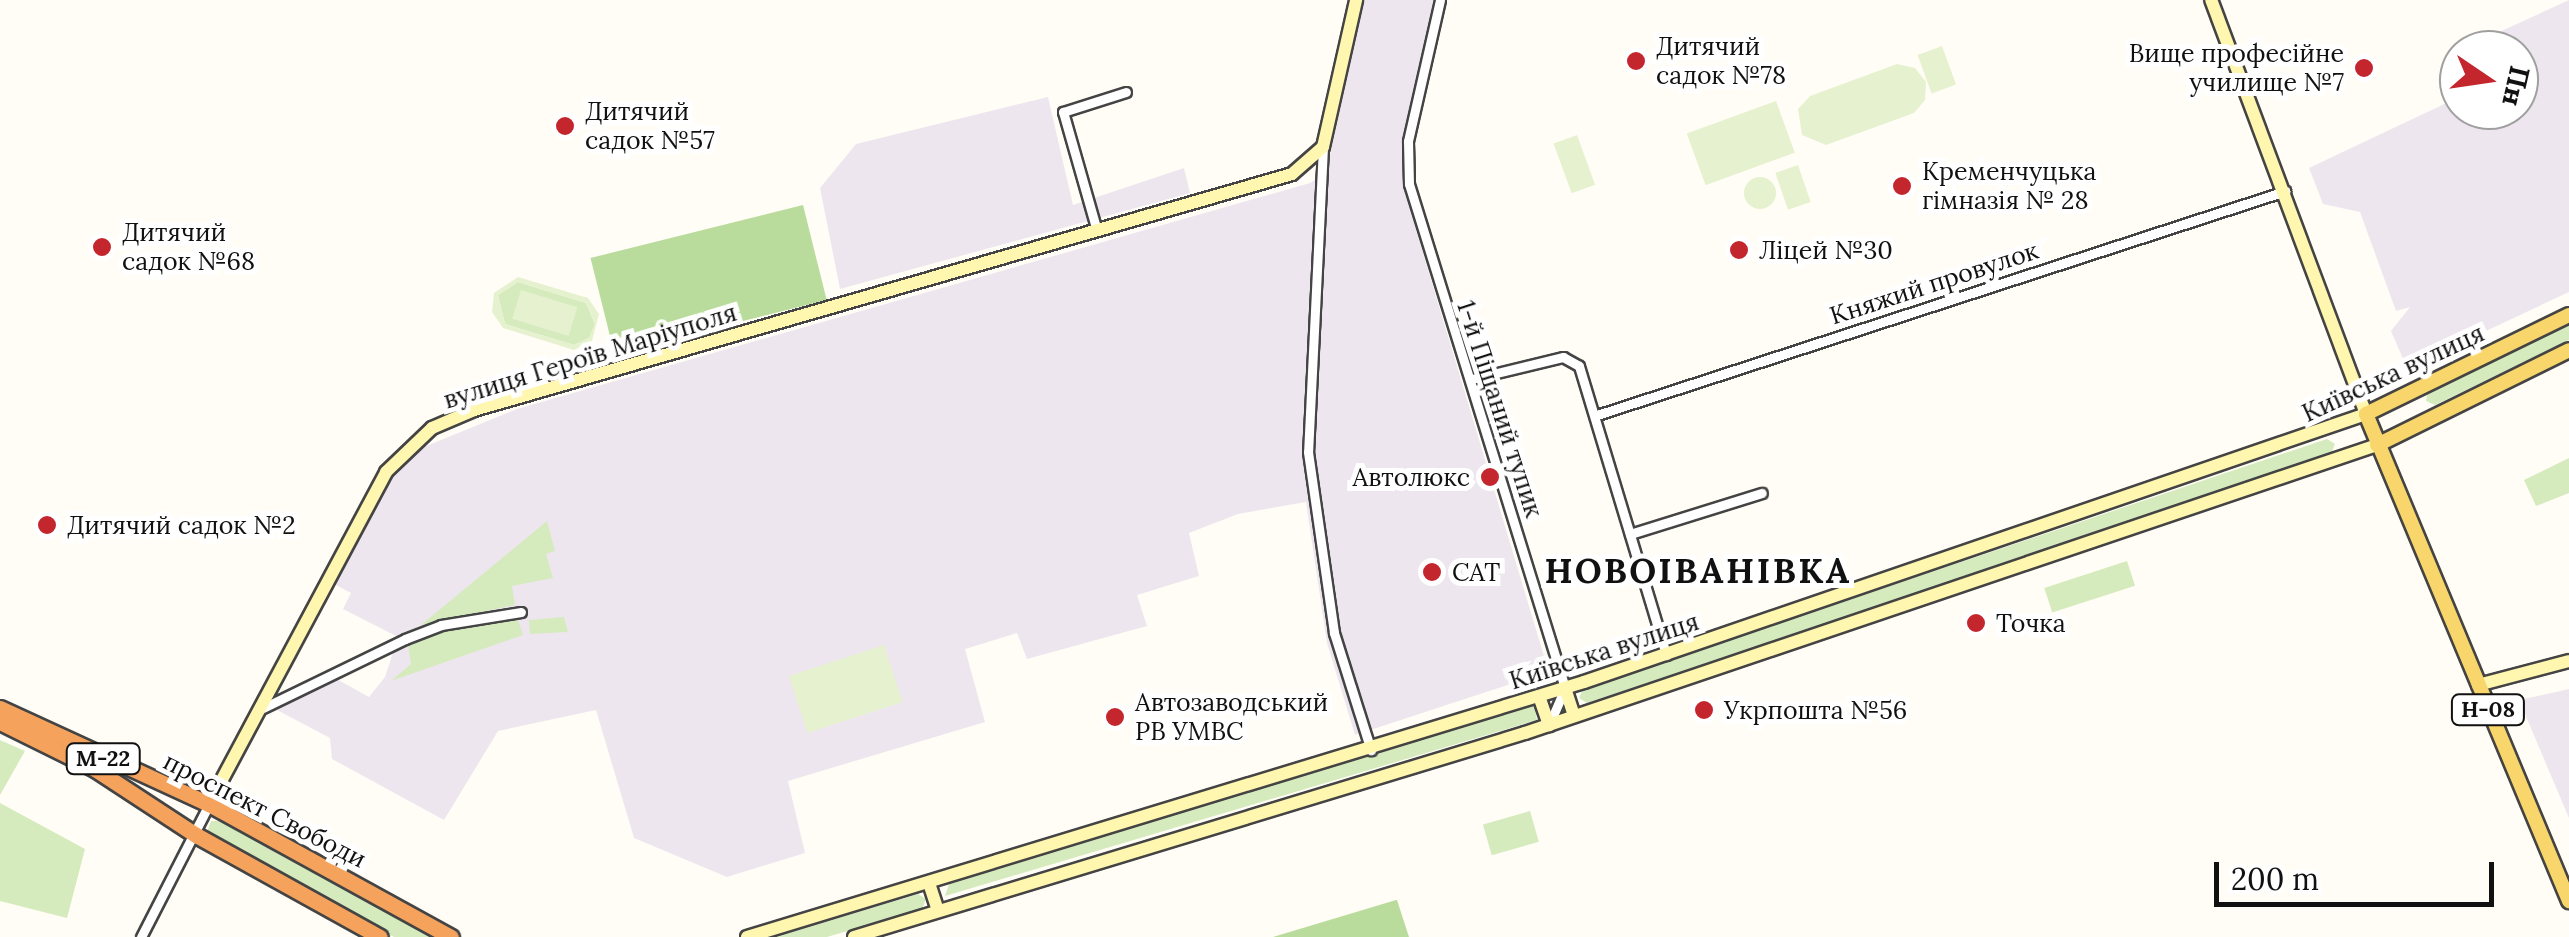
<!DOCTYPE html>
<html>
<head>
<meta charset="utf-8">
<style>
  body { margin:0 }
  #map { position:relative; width:2569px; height:937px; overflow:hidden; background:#fffdf5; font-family:Lora,serif }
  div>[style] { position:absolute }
  .industrial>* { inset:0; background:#eee6ef }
  .green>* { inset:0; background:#d5ebbd; transform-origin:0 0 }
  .forest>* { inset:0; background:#b9dc9c; transform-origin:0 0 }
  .pitch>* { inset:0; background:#e6f2cf; transform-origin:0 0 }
  .round { border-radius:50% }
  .roads { filter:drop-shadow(2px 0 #444) drop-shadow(-2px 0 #444) drop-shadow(0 2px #444) drop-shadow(0 -2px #444) }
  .street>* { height:9px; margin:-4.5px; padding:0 4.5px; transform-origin:4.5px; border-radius:4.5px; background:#fff }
  .secondary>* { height:12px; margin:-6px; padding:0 6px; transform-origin:6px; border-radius:6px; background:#fff6b0 }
  .primary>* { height:14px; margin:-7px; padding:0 7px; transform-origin:7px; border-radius:7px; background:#f9d66b }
  .highway>* { height:15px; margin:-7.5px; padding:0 7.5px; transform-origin:7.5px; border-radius:7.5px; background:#f5a25d }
  .dots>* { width:28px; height:28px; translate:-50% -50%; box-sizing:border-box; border:5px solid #fff; border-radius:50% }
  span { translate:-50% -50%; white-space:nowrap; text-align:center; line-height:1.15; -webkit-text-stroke:10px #fff; paint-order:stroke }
  .shield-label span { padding:2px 8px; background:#fff; border:2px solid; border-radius:8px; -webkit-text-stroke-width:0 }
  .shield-label { font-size:22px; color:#111; font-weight:700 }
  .poi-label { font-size:25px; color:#111 }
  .left { translate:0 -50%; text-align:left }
  .right { translate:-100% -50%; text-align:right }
  .street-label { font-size:25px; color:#111 }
  .district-label { font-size:35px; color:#111; font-weight:700; letter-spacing:2.5px }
  .north { position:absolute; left:2439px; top:30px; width:100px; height:100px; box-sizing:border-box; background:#fff; border:2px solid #a0a0a0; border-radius:50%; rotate:103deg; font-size:28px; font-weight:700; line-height:40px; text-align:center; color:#111 }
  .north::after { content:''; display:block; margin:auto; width:35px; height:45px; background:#c4262e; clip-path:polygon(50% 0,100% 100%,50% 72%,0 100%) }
  .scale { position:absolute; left:2214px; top:862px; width:280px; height:45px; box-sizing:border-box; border:5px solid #111; border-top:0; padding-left:12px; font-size:30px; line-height:35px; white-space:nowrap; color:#111; -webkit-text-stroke:8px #fff; paint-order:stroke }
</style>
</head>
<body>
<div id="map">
  <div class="industrial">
    <i style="clip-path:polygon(1364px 0,1435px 0,1402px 150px,1405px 193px,1547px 666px,1541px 674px,1355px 735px,1327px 643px,1306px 502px,1238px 514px,1189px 533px,1199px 576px,1137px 595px,1147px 626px,1027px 659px,1017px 633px,965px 649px,985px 722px,788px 781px,805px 853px,727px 877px,634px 838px,596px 710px,498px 731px,444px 820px,332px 759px,330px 738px,277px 710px,333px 677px,369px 697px,385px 677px,398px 637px,343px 609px,351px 593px,332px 583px,392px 479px,424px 447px,517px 409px,1310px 183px,1326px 173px)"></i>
    <i style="clip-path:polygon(2569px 0,2569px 292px,2407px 368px,2391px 331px,2410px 307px,2396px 311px,2360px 212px,2323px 204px,2309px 168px,2459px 97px,2459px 110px,2519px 110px,2519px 50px,2505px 50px,2497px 33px)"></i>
    <i style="clip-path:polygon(1048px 97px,1073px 205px,1184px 168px,1190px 193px,840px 289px,820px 188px,856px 144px)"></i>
    <i style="clip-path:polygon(2569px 689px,2569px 818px,2519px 700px)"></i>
  </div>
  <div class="green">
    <i style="clip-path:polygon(518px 282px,586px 303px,595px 324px,589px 338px,574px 345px,505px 324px,498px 295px)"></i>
    <i style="clip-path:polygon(2569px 322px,2569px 340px,2435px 405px,2426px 401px,2428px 391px)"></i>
    <i style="clip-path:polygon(2327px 439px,2335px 444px,2331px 454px,1587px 703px,1579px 698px,1583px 689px)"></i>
    <i style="clip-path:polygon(2569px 458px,2569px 493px,2536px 506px,2524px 480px)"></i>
    <i style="clip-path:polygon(547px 521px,555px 551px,546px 554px,553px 578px,512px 586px,515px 605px,421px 625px)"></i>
    <i style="left:2127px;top:561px;width:26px;height:87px;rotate:72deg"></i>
    <i style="clip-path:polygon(564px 617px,568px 632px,530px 634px,529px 620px)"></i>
    <i style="clip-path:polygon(518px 620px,523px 635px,391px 681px,411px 664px,408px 645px,451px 629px)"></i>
    <i style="clip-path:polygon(1534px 705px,1537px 720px,945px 896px,949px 884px)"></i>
    <i style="clip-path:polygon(0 740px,25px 751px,0 795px)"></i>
    <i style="clip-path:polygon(0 803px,85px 849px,67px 918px,0 901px)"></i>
    <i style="left:1530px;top:811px;width:32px;height:49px;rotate:74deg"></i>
    <i style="clip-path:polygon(211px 821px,221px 821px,433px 937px,394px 937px,214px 839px,207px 832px)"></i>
    <i style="clip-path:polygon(918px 894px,926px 899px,922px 909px,827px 937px,774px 937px)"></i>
  </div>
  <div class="forest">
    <i style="left:803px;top:205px;width:98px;height:219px;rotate:76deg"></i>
    <i style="clip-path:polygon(1397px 900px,1409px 937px,1273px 937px,1396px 900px)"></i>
  </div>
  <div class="pitch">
    <i style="left:1942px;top:46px;width:41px;height:26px;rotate:70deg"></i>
    <i style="clip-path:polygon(1897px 64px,1915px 68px,1926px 82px,1925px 100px,1914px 113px,1826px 145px,1802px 135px,1798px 109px,1810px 96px)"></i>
    <i style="left:1776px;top:101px;width:55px;height:95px;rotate:70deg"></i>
    <i style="left:1577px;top:135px;width:53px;height:25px;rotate:70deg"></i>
    <i style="left:1798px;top:165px;width:39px;height:24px;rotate:71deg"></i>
    <i class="round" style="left:1744px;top:177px;width:32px;height:32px"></i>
    <i style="clip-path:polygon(evenodd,518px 277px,588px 298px,599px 314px,592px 341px,574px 350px,503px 328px,492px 312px,494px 293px,518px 277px,518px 282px,586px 303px,595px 323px,589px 338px,574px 345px,505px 324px,498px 295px,518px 282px)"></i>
    <i style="left:521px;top:290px;width:59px;height:30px;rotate:17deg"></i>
    <i style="left:884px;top:645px;width:60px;height:100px;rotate:72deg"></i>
  </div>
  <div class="roads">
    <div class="street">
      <i style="left:1440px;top:0;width:145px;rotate:102.8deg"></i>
      <i style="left:1408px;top:141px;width:43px;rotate:88.7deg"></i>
      <i style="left:1409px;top:184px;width:528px;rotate:72.8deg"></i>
      <i style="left:1565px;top:688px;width:40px;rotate:113.4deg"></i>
      <i style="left:1323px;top:147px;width:305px;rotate:92.8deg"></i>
      <i style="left:1308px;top:452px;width:183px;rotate:81.8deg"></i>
      <i style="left:1334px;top:633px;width:123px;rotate:72.5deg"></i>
      <i style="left:1097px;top:231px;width:124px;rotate:-105.9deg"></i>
      <i style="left:1063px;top:112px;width:66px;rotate:-17.6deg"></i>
      <i style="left:1472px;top:379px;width:94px;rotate:-13.6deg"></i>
      <i style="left:1563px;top:357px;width:18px;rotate:29deg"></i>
      <i style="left:1579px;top:366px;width:302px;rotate:73.2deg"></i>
      <i style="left:1597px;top:415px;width:724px;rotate:-18.03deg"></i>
      <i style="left:1630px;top:534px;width:138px;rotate:-17.3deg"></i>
      <i style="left:263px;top:708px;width:158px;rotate:-25.9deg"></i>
      <i style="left:405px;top:639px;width:39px;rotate:-21deg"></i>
      <i style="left:441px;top:625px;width:81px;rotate:-9.2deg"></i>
      <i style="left:141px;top:937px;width:149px;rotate:-62.9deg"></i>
    </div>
    <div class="secondary">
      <i style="left:2478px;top:685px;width:94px;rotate:-14.8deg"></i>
      <i style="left:1565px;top:688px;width:29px;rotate:72deg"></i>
      <i style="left:1539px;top:696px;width:31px;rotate:71deg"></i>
      <i style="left:209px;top:804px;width:376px;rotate:-61.9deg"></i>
      <i style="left:386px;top:472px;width:64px;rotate:-43.7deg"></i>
      <i style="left:432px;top:428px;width:46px;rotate:-23.2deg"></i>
      <i style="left:474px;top:410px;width:851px;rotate:-16.09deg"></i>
      <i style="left:1292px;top:174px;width:41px;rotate:-41.1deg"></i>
      <i style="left:1323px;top:147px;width:151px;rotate:-77.3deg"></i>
      <i style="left:929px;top:883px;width:29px;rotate:72deg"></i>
      <i style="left:747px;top:937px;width:875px;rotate:-16.94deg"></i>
      <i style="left:1584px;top:682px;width:827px;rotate:-18.92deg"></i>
      <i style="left:2366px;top:414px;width:442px;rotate:-110.5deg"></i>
      <i style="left:854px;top:937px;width:701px;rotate:-16.91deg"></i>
      <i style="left:1525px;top:733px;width:899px;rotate:-18.68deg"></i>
    </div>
    <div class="primary">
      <i style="left:2569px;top:315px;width:226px;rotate:154deg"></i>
      <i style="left:2366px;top:414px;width:528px;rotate:67.37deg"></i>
      <i style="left:2377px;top:445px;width:214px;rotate:-26.3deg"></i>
    </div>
    <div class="highway">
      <i style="left:0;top:708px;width:230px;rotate:24.7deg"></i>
      <i style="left:209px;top:804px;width:276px;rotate:28.8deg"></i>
      <i style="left:0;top:722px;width:106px;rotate:26.3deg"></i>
      <i style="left:95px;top:769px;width:121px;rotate:33.2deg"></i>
      <i style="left:196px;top:835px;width:210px;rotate:29deg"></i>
    </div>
  </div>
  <div class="dots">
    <i style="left:1636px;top:61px;background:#c4262e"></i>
    <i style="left:2364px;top:68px;background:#c4262e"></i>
    <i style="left:565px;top:126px;background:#c4262e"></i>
    <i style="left:1902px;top:186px;background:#c4262e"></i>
    <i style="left:102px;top:247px;background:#c4262e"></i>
    <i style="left:1739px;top:250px;background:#c4262e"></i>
    <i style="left:1490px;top:477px;background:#c4262e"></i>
    <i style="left:47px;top:525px;background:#c4262e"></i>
    <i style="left:1432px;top:572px;background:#c4262e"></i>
    <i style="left:1976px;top:623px;background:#c4262e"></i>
    <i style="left:1704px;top:710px;background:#c4262e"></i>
    <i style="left:1115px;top:717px;background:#c4262e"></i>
  </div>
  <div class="shield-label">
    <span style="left:2488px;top:710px">Н-08</span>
    <span style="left:103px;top:759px">М-22</span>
  </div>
  <div class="poi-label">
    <span class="left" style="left:1656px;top:61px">Дитячий<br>садок №78</span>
    <span class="right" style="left:2344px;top:68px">Вище професійне<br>училище №7</span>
    <span class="left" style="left:585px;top:126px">Дитячий<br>садок №57</span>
    <span class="left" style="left:1922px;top:186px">Кременчуцька<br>гімназія № 28</span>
    <span class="left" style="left:122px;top:247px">Дитячий<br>садок №68</span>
    <span class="left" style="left:1759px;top:250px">Ліцей №30</span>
    <span class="right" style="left:1470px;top:477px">Автолюкс</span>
    <span class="left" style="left:67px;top:525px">Дитячий садок №2</span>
    <span class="left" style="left:1452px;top:572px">САТ</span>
    <span class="left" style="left:1996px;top:623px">Точка</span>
    <span class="left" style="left:1135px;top:717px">Автозаводський<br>РВ УМВС</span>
    <span class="left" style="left:1724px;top:710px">Укрпошта №56</span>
  </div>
  <div class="street-label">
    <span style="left:1934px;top:283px;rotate:-18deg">Княжий провулок</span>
    <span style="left:590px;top:356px;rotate:-17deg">вулиця Героїв Маріуполя</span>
    <span style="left:2393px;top:373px;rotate:-25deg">Київська вулиця</span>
    <span style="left:1500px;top:409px;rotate:72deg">1-й Піщаний тупик</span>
    <span style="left:1604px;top:651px;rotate:-18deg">Київська вулиця</span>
    <span style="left:265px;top:810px;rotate:27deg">проспект Свободи</span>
  </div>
  <div class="district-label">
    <span style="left:1698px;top:571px">НОВОІВАНІВКА</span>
  </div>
  <div class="north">Пн</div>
  <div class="scale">200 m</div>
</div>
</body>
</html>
